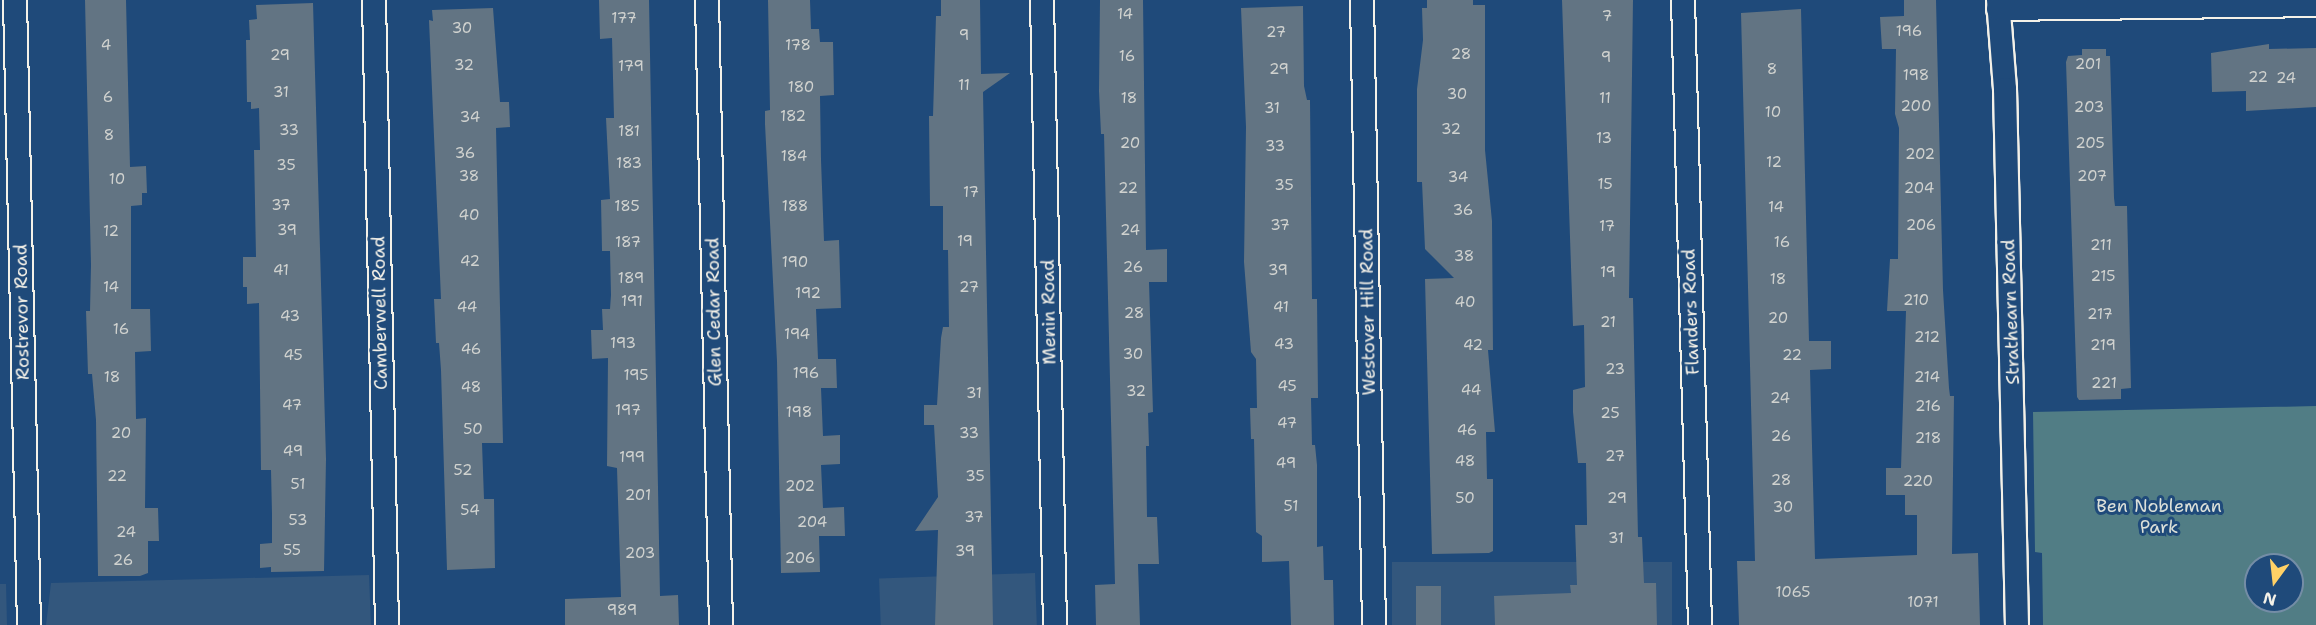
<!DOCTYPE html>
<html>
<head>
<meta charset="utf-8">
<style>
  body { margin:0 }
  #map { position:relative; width:2316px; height:625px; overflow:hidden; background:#1f4a7a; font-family:"Shantell Sans",sans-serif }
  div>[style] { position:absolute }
  .built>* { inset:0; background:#33577d; transform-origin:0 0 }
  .green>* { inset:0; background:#517d85 }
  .building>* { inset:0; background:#627483; transform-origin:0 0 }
  .roads { filter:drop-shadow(2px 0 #f4f1e8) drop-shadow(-2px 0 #f4f1e8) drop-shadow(0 2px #f4f1e8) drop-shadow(0 -2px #f4f1e8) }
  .minor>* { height:22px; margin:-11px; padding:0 11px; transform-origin:11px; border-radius:11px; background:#1f4a7a }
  span { translate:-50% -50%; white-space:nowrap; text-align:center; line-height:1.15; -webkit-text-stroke:6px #1f4a7a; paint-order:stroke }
  .number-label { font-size:15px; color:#d0d2cf }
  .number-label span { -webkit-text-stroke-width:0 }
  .street-label { font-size:18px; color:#f4f1e8 }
  .park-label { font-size:18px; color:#dce0d9 }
  .north { position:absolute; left:2244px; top:553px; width:60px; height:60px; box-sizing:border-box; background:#1f4a7a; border:2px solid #748da6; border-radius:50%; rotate:195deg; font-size:16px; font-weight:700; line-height:24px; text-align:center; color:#f4f1e8 }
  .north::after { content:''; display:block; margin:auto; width:21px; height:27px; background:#ffd166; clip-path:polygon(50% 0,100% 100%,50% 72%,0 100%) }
</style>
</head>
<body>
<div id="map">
  <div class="built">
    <i style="left:1392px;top:562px;width:280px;height:63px"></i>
    <i style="left:1035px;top:573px;width:52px;height:156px;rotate:88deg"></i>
    <i style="clip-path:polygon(369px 575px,371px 625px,46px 625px,51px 583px)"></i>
    <i style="clip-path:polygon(0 584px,6px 584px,7px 625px,0 625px)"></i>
  </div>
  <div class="green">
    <i style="clip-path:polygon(evenodd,2316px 406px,2316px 625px,2043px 625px,2042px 553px,2035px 552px,2033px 412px,2316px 406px,2256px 565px,2292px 565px,2292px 601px,2256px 601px,2256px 565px)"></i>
  </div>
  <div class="building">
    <i style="clip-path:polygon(85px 0,126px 0,130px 167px,146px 166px,147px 193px,142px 193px,142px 205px,131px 206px,131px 309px,150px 309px,151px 351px,135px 352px,136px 419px,146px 418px,145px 508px,158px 508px,159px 541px,148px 541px,148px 573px,140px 576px,98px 576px,96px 420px,92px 374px,88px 374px,86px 311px,90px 311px,91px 265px)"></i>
    <i style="clip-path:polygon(599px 0,649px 0,660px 596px,678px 595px,679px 625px,565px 625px,565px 599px,621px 597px,617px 468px,607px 466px,608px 358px,592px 359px,591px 330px,603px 330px,602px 309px,610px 309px,611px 295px,610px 251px,602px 251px,601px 200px,610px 199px,606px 118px,614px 118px,612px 38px,600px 39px)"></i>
    <i style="clip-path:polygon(768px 0,810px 0,811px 29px,819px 29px,820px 42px,833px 42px,834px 95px,820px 96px,821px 160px,824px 241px,839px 240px,841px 308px,816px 309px,818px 359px,836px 359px,837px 388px,821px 388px,823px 436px,840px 435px,840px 464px,821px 465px,823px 508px,844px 507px,845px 536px,819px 536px,820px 572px,781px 573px,777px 361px,765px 124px,765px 111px,770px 110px)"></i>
    <i style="clip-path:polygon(941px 0,980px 0,981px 74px,1010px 73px,983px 92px,993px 625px,935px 625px,938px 530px,915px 531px,938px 497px,934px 425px,924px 425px,924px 405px,937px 405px,941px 338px,943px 327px,949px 327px,948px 250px,943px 250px,943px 206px,930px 206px,929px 116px,933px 116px,936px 16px,941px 16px)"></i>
    <i style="clip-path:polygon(1100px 0,1143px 0,1146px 250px,1167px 249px,1167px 282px,1149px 282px,1153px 412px,1148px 413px,1149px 446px,1146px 446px,1147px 517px,1157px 517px,1159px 564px,1138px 564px,1140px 625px,1096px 625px,1095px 585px,1115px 584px,1104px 134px,1101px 134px,1099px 91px)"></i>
    <i style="clip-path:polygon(1427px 0,1473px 0,1473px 5px,1485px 5px,1485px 150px,1492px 221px,1493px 350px,1488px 350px,1495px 432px,1486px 432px,1487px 479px,1493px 479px,1493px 551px,1489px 553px,1432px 554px,1425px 279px,1454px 278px,1425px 249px,1422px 182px,1417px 182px,1417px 89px,1423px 40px,1422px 8px,1427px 8px)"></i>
    <i style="clip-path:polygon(1562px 0,1633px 0,1629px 298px,1633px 298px,1638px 537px,1642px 537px,1644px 583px,1656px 583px,1657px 625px,1495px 625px,1494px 596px,1571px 593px,1570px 585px,1577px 585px,1575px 525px,1587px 525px,1587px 520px,1586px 463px,1578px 463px,1573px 412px,1573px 390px,1585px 387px,1584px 325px,1573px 326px)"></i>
    <i style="clip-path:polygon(1904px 0,1936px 0,1943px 290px,1949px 388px,1950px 396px,1954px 396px,1952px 554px,1978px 553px,1980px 625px,1739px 625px,1737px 561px,1755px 561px,1741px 13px,1801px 9px,1809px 341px,1831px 341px,1831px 369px,1810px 370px,1815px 559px,1917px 555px,1917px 515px,1905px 515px,1905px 495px,1886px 495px,1886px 468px,1901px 468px,1906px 311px,1887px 311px,1890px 259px,1898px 259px,1899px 128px,1895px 114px,1896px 49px,1882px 49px,1880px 17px,1904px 16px)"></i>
    <i style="clip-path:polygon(313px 3px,326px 459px,324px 571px,271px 572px,271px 567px,260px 568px,260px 544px,272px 543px,272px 514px,271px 470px,261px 470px,259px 303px,247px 304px,247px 287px,243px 287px,243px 257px,256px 257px,254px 150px,260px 150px,259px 108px,251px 109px,251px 102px,247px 102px,246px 40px,250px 40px,249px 20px,257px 19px,256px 5px)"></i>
    <i style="clip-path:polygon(1303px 6px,1304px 86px,1307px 100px,1310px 100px,1312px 299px,1317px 299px,1318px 398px,1311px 398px,1312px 445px,1315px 445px,1317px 465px,1317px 547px,1323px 546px,1324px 580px,1333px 580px,1334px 625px,1291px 625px,1289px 561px,1262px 562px,1262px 536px,1256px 532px,1254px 439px,1251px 439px,1250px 408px,1257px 408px,1256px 359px,1251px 352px,1244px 262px,1246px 127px,1241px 8px)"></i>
    <i style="clip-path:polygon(493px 8px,500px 102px,509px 102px,510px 127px,496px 128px,503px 443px,482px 443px,484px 499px,494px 499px,495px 568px,447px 570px,441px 370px,439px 343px,436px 343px,434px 299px,441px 299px,429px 20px,433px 21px,432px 10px)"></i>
    <i style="clip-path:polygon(2269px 44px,2269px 49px,2316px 48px,2316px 107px,2246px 111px,2246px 91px,2212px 92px,2211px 53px)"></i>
    <i style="clip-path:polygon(2082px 49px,2106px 49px,2106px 56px,2110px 56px,2114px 198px,2115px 206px,2127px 206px,2131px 388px,2121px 389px,2121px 399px,2079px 400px,2077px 397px,2066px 62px,2068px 56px,2082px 55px)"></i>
    <i style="left:1416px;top:586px;width:25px;height:39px"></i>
  </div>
  <div class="roads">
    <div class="minor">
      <i style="left:15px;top:0;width:625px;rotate:88.72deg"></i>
      <i style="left:374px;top:0;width:625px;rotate:88.81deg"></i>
      <i style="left:707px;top:0;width:625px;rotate:88.72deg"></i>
      <i style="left:1042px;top:0;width:625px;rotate:88.81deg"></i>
      <i style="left:1362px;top:0;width:625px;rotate:88.9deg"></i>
      <i style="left:1683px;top:0;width:625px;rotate:88.44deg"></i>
      <i style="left:1998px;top:0;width:89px;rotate:85.5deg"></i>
      <i style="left:2005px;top:89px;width:536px;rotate:88.72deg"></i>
      <i style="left:1998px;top:9px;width:318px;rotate:-0.7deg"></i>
    </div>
  </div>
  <div class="number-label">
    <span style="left:1125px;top:15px">14</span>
    <span style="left:1607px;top:17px">7</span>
    <span style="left:624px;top:19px">177</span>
    <span style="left:462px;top:29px">30</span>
    <span style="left:1909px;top:32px">196</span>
    <span style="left:1276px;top:33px">27</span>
    <span style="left:964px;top:36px">9</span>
    <span style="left:106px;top:46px">4</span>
    <span style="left:798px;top:46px">178</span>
    <span style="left:1461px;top:55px">28</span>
    <span style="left:280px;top:56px">29</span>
    <span style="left:1127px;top:57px">16</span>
    <span style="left:1606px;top:58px">9</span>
    <span style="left:2088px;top:65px">201</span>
    <span style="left:464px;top:66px">32</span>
    <span style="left:631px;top:67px">179</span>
    <span style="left:1279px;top:70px">29</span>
    <span style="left:1772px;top:70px">8</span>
    <span style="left:1916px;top:76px">198</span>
    <span style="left:2258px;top:78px">22</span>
    <span style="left:2286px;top:79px">24</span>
    <span style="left:964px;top:86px">11</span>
    <span style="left:801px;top:88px">180</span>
    <span style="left:281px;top:93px">31</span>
    <span style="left:1457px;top:95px">30</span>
    <span style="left:108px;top:98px">6</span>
    <span style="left:1129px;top:99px">18</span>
    <span style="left:1605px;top:99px">11</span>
    <span style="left:1916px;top:107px">200</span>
    <span style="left:2089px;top:108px">203</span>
    <span style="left:1272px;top:109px">31</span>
    <span style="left:1773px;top:113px">10</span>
    <span style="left:793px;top:117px">182</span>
    <span style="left:470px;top:118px">34</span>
    <span style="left:1451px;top:130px">32</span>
    <span style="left:289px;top:131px">33</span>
    <span style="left:629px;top:132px">181</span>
    <span style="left:109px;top:136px">8</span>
    <span style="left:1604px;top:139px">13</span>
    <span style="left:1130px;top:144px">20</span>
    <span style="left:2090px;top:144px">205</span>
    <span style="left:1275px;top:147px">33</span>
    <span style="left:465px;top:154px">36</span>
    <span style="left:1920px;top:155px">202</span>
    <span style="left:794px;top:157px">184</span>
    <span style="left:1774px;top:163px">12</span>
    <span style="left:629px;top:164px">183</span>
    <span style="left:286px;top:166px">35</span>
    <span style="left:469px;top:177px">38</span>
    <span style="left:2092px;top:177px">207</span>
    <span style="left:1458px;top:178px">34</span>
    <span style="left:117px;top:180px">10</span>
    <span style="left:1605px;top:185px">15</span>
    <span style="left:1284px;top:186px">35</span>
    <span style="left:1128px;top:189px">22</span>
    <span style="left:1919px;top:189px">204</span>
    <span style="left:971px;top:193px">17</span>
    <span style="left:281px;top:206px">37</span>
    <span style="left:627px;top:207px">185</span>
    <span style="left:795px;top:207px">188</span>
    <span style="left:1776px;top:208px">14</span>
    <span style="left:1463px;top:211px">36</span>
    <span style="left:469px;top:216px">40</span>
    <span style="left:1280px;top:226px">37</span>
    <span style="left:1921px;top:226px">206</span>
    <span style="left:1607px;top:227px">17</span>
    <span style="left:287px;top:231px">39</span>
    <span style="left:1130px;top:231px">24</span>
    <span style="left:111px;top:232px">12</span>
    <span style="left:965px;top:242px">19</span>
    <span style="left:628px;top:243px">187</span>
    <span style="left:1782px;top:243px">16</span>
    <span style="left:2101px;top:246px">211</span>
    <span style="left:1464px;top:257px">38</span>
    <span style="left:470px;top:262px">42</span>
    <span style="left:795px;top:263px">190</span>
    <span style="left:1133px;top:268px">26</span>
    <span style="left:281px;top:271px">41</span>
    <span style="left:1278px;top:271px">39</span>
    <span style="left:1608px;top:273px">19</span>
    <span style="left:2103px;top:277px">215</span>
    <span style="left:631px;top:279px">189</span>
    <span style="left:1778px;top:280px">18</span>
    <span style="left:111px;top:288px">14</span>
    <span style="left:969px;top:288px">27</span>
    <span style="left:808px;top:294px">192</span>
    <span style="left:1916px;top:301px">210</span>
    <span style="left:632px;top:302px">191</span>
    <span style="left:1465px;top:303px">40</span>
    <span style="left:467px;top:308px">44</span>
    <span style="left:1281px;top:308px">41</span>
    <span style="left:1134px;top:314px">28</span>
    <span style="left:2100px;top:315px">217</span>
    <span style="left:290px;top:317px">43</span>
    <span style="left:1778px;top:319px">20</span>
    <span style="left:1608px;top:323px">21</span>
    <span style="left:121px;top:330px">16</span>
    <span style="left:797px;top:335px">194</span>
    <span style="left:1927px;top:338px">212</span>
    <span style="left:623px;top:344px">193</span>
    <span style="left:1284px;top:345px">43</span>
    <span style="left:1473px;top:346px">42</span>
    <span style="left:2103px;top:346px">219</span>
    <span style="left:471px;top:350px">46</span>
    <span style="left:1133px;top:355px">30</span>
    <span style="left:293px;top:356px">45</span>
    <span style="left:1792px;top:356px">22</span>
    <span style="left:1615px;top:370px">23</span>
    <span style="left:806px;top:374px">196</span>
    <span style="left:636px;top:376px">195</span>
    <span style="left:112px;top:378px">18</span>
    <span style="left:1927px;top:378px">214</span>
    <span style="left:2104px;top:384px">221</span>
    <span style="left:1287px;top:387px">45</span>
    <span style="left:471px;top:388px">48</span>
    <span style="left:1471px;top:391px">44</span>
    <span style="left:1136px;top:392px">32</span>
    <span style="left:974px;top:394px">31</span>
    <span style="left:1780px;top:399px">24</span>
    <span style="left:292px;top:406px">47</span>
    <span style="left:1928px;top:407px">216</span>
    <span style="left:628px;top:411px">197</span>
    <span style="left:799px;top:413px">198</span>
    <span style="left:1610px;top:414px">25</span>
    <span style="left:1287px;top:424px">47</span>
    <span style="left:473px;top:430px">50</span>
    <span style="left:1467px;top:431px">46</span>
    <span style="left:121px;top:434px">20</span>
    <span style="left:969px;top:434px">33</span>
    <span style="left:1781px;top:437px">26</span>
    <span style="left:1928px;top:439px">218</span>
    <span style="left:293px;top:452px">49</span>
    <span style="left:1615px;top:457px">27</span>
    <span style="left:632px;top:458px">199</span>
    <span style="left:1465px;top:462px">48</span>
    <span style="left:1286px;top:464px">49</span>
    <span style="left:463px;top:471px">52</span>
    <span style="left:117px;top:477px">22</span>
    <span style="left:975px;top:477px">35</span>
    <span style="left:1781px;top:481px">28</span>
    <span style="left:1918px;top:482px">220</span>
    <span style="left:298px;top:485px">51</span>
    <span style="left:800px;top:487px">202</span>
    <span style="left:638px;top:496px">201</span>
    <span style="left:1465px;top:499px">50</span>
    <span style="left:1617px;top:499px">29</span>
    <span style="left:1291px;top:507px">51</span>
    <span style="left:1783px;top:508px">30</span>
    <span style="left:470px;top:511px">54</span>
    <span style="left:974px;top:518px">37</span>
    <span style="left:298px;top:521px">53</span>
    <span style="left:812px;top:523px">204</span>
    <span style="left:126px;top:533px">24</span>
    <span style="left:1616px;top:539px">31</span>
    <span style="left:292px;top:551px">55</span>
    <span style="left:965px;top:552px">39</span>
    <span style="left:640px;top:554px">203</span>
    <span style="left:800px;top:559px">206</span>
    <span style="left:123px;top:561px">26</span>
    <span style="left:1793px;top:593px">1065</span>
    <span style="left:1923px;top:603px">1071</span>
    <span style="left:622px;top:611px">989</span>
  </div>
  <div class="street-label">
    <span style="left:22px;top:312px;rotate:-91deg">Rostrevor Road</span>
    <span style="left:714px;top:312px;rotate:-91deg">Glen Cedar Road</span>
    <span style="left:1049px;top:312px;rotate:-91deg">Menin Road</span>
    <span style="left:1368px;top:312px;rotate:-91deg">Westover Hill Road</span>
    <span style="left:1691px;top:312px;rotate:-92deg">Flanders Road</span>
    <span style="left:2011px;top:312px;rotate:-92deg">Strathearn Road</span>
    <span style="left:380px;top:313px;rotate:-91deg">Camberwell Road</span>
  </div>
  <div class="park-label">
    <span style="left:2159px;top:517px">Ben Nobleman<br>Park</span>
  </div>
  <div class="north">N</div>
</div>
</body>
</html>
